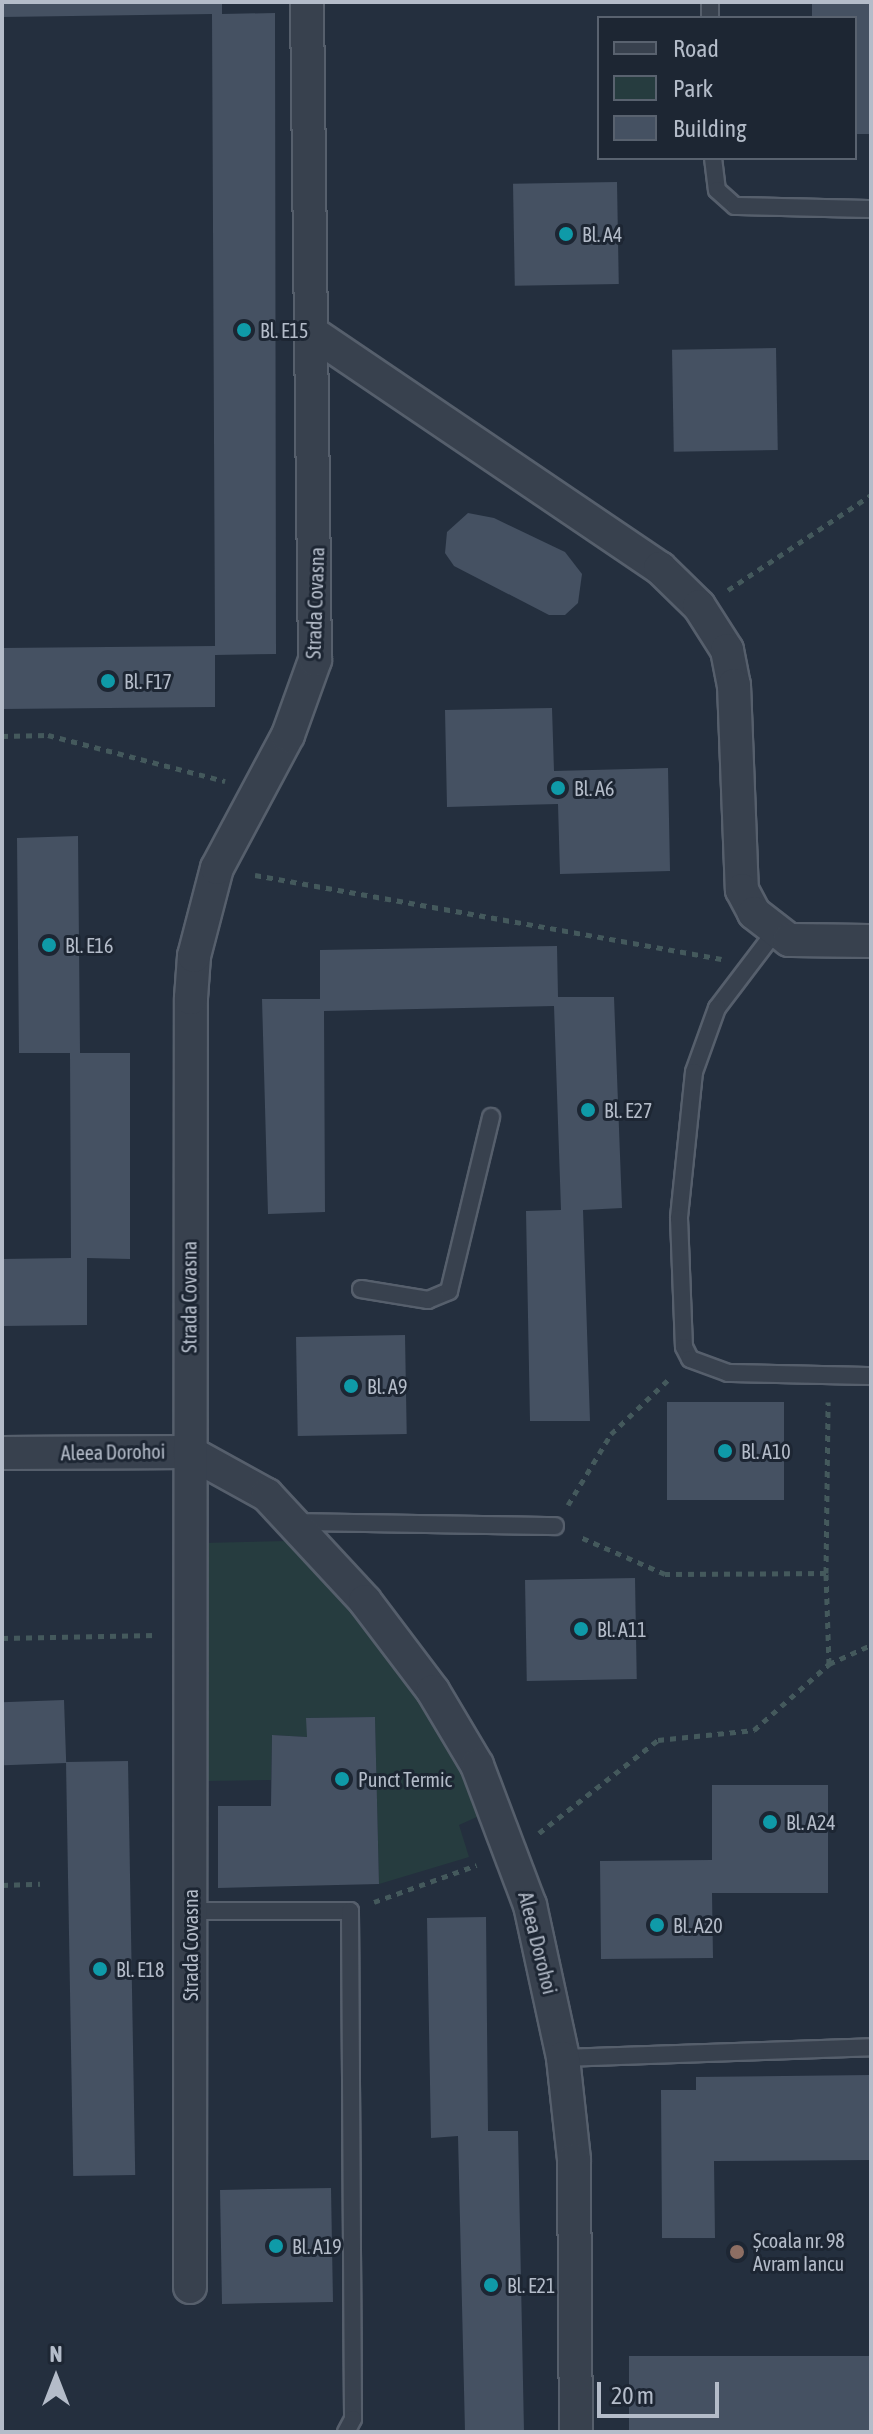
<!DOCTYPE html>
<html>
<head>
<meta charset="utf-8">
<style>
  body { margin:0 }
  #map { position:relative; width:873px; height:2434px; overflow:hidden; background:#242f3e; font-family:"Asap Condensed",sans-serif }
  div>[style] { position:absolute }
  .green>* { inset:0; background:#263c3f }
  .building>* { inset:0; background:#455162; transform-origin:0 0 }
  .path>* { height:5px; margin-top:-2.5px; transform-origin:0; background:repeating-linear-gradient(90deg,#44595c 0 6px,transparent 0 12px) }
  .roads { filter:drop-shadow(2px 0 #565f6c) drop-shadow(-2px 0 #565f6c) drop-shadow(0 2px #565f6c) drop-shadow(0 -2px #565f6c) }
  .lane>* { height:16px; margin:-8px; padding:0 8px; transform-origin:8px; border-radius:8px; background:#38414e }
  .street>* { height:32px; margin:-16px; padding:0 16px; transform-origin:16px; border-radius:16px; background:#38414e }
  .dots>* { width:22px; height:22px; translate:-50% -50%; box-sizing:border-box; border:4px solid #1d2633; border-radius:50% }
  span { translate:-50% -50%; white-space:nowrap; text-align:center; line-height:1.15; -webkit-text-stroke:6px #1d2633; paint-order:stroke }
  .poi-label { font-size:20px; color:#b4bcc9 }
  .left { translate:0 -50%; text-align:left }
  .street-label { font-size:20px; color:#b4bcc9 }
  .frame { position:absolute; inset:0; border:4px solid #b4bcc9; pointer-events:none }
  .legend { position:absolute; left:597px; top:16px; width:260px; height:144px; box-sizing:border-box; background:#1d2633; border:2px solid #59626f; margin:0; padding:10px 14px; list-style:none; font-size:24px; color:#b4bcc9 }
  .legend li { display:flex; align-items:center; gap:16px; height:40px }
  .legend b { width:40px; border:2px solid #59626f }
  .north { position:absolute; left:16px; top:2338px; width:80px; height:80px; -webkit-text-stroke:6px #1d2633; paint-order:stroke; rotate:0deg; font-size:22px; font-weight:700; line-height:32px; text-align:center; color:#b4bcc9 }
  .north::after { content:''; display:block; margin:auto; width:28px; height:36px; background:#b4bcc9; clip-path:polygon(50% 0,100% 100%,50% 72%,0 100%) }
  .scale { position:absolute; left:597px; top:2382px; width:122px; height:36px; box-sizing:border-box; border:4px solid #b4bcc9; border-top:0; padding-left:10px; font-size:24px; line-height:28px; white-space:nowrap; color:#b4bcc9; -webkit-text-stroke:6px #1d2633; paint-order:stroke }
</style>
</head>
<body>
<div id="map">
  <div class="green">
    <i style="clip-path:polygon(286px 1541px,334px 1587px,407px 1683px,456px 1762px,479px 1816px,459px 1825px,469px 1857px,379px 1884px,375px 1717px,307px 1718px,307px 1737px,272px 1735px,271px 1780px,208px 1781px,202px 1543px)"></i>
  </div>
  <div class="building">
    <i style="clip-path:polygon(2px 2px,222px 2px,222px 14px,275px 13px,276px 654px,215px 655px,215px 707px,2px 709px,2px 648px,215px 646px,212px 14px,2px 17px)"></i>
    <i style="clip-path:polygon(812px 2px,871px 2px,871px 134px,855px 134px,855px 18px,812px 18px)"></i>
    <i style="left:617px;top:182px;width:102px;height:104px;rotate:89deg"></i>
    <i style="left:776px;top:348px;width:102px;height:104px;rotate:89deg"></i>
    <i style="clip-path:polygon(468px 513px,494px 518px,565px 552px,582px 574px,578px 603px,565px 615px,549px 615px,454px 566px,445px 553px,447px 532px)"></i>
    <i style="clip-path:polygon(552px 708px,554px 771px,668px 768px,670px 871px,560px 874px,558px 804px,447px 807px,445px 710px)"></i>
    <i style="clip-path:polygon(78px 836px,80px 1053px,130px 1053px,130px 1259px,87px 1258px,87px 1325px,2px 1326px,2px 1259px,71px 1258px,70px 1053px,19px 1053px,17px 838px)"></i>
    <i style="clip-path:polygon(557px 946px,558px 997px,614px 997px,622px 1208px,583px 1210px,590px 1421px,530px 1421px,526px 1211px,561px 1210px,554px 1006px,324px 1011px,325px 1212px,268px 1214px,262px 999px,320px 999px,320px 950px)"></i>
    <i style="left:405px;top:1335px;width:99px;height:109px;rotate:89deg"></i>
    <i style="left:667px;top:1402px;width:117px;height:98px"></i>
    <i style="left:635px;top:1578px;width:101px;height:110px;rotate:89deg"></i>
    <i style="left:64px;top:1700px;width:63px;height:62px;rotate:88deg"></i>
    <i style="clip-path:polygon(375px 1717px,379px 1884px,218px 1888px,218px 1806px,271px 1806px,272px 1735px,307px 1737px,306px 1718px)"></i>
    <i style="left:128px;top:1761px;width:414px;height:62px;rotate:89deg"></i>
    <i style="clip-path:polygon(712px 1785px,828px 1785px,828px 1893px,712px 1893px,713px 1958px,601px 1959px,600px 1861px,712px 1860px)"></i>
    <i style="clip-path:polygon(486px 1917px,488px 2131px,518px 2131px,524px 2432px,465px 2432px,458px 2136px,431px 2138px,427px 1918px)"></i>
    <i style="clip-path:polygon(871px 2075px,871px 2160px,714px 2161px,715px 2238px,662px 2238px,661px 2090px,696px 2090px,696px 2077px)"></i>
    <i style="left:331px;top:2188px;width:114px;height:111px;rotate:89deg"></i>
    <i style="left:871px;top:2356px;width:76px;height:242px;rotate:90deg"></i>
  </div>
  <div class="path">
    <i style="left:728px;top:590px;width:172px;rotate:-33.6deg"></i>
    <i style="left:2px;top:736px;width:46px;rotate:-1.2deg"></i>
    <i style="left:48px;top:735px;width:183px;rotate:14.6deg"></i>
    <i style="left:255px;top:875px;width:474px;rotate:10.2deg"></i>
    <i style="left:568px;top:1505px;width:83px;rotate:-58.8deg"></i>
    <i style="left:611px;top:1434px;width:83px;rotate:-43.5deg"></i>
    <i style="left:826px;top:1573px;width:171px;rotate:-89.3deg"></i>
    <i style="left:2px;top:1638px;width:154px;rotate:-1.1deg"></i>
    <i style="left:829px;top:1664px;width:46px;rotate:-24.3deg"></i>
    <i style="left:539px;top:1833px;width:151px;rotate:-38deg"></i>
    <i style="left:658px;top:1740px;width:97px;rotate:-5.9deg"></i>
    <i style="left:754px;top:1730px;width:100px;rotate:-41.3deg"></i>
    <i style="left:829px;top:1664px;width:91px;rotate:-91.9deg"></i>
    <i style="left:826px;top:1573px;width:161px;rotate:179.6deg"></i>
    <i style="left:665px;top:1574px;width:95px;rotate:-156.4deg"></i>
    <i style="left:2px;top:1885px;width:38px;rotate:-2deg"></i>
    <i style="left:374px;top:1902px;width:109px;rotate:-19.8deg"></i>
  </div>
  <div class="roads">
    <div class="lane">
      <i style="left:710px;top:2px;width:16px;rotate:90deg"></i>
      <i style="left:713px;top:158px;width:32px;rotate:83deg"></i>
      <i style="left:717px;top:190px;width:24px;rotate:42deg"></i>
      <i style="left:735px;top:206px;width:136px;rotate:1.3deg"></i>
      <i style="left:774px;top:933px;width:94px;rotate:127.2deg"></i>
      <i style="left:717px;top:1008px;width:68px;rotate:109.8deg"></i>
      <i style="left:694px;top:1072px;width:147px;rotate:95.9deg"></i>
      <i style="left:679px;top:1218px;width:129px;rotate:87.8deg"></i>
      <i style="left:684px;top:1347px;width:13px;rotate:63deg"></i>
      <i style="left:690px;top:1359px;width:40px;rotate:20.2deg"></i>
      <i style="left:728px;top:1373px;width:143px;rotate:1.2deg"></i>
      <i style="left:361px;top:1289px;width:68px;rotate:9.3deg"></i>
      <i style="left:428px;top:1300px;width:23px;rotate:-23deg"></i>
      <i style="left:449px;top:1291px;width:179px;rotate:-76.4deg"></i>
      <i style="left:297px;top:1522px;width:258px;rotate:0.9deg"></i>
      <i style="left:189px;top:1911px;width:161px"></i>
      <i style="left:350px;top:1911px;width:508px;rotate:89.66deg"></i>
      <i style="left:353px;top:2419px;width:15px;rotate:118deg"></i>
      <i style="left:563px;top:2058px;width:308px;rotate:-2deg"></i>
    </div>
    <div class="street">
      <i style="left:314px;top:334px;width:418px;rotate:34.1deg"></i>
      <i style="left:660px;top:568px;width:54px;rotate:44.3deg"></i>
      <i style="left:699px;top:606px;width:52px;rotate:57.5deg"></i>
      <i style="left:727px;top:650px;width:36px;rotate:79deg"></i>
      <i style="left:734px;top:685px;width:205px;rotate:87.8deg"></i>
      <i style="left:742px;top:890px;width:26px;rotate:62deg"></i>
      <i style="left:754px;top:913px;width:44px;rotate:37.6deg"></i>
      <i style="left:789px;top:940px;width:82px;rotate:0.7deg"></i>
      <i style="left:2px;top:1453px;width:187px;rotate:-0.3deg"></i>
      <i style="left:189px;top:1452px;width:89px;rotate:28.9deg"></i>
      <i style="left:267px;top:1495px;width:144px;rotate:47.2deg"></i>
      <i style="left:365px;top:1601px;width:113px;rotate:52.9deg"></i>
      <i style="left:433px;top:1691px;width:86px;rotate:59.3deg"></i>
      <i style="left:477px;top:1765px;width:150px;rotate:69.3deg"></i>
      <i style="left:530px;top:1905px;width:157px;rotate:77.8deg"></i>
      <i style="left:563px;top:2058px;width:103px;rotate:83.8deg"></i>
      <i style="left:574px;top:2160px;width:272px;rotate:89.6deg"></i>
      <i style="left:190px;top:2287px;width:1289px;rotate:-89.96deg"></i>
      <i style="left:191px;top:998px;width:42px;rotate:-85.9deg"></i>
      <i style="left:194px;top:956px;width:91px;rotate:-75.4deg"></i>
      <i style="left:217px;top:868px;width:151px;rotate:-61.9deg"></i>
      <i style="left:288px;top:735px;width:80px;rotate:-70.2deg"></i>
      <i style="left:315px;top:660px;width:658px;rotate:-90.7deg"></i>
    </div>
  </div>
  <div class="dots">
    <i style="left:566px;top:234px;background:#0f9aa8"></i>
    <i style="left:244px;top:330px;background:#0f9aa8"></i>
    <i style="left:108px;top:681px;background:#0f9aa8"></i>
    <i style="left:558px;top:788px;background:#0f9aa8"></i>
    <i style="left:49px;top:945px;background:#0f9aa8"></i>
    <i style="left:588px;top:1110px;background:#0f9aa8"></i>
    <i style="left:351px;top:1386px;background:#0f9aa8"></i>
    <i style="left:725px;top:1451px;background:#0f9aa8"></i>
    <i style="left:581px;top:1629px;background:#0f9aa8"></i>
    <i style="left:342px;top:1779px;background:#0f9aa8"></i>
    <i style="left:770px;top:1822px;background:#0f9aa8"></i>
    <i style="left:657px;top:1925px;background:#0f9aa8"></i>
    <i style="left:100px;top:1969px;background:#0f9aa8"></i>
    <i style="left:276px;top:2246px;background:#0f9aa8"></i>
    <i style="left:737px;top:2252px;background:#8d6e63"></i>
    <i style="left:491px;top:2285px;background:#0f9aa8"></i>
  </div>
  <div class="poi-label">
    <span class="left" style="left:582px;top:234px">Bl. A4</span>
    <span class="left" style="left:260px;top:330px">Bl. E15</span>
    <span class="left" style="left:124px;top:681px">Bl. F17</span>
    <span class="left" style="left:574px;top:788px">Bl. A6</span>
    <span class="left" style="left:65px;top:945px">Bl. E16</span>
    <span class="left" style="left:604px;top:1110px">Bl. E27</span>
    <span class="left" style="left:367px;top:1386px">Bl. A9</span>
    <span class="left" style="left:741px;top:1451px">Bl. A10</span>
    <span class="left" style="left:597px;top:1629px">Bl. A11</span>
    <span class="left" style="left:358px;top:1779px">Punct Termic</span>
    <span class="left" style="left:786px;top:1822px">Bl. A24</span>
    <span class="left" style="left:673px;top:1925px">Bl. A20</span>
    <span class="left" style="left:116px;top:1969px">Bl. E18</span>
    <span class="left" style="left:753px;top:2252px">Școala nr. 98<br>Avram Iancu</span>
    <span class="left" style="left:292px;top:2246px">Bl. A19</span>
    <span class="left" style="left:507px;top:2285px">Bl. E21</span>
  </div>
  <div class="street-label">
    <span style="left:315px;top:603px;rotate:-88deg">Strada Covasna</span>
    <span style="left:189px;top:1297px;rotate:-90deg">Strada Covasna</span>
    <span style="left:113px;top:1452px;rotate:-1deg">Aleea Dorohoi</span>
    <span style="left:538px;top:1943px;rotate:76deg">Aleea Dorohoi</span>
    <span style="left:190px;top:1945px;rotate:-90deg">Strada Covasna</span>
  </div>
  <div class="frame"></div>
  <ul class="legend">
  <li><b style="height:10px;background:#38414e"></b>Road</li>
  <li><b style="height:22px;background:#263c3f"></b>Park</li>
  <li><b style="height:22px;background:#455162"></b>Building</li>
  </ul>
  <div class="north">N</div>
  <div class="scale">20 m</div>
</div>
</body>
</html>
